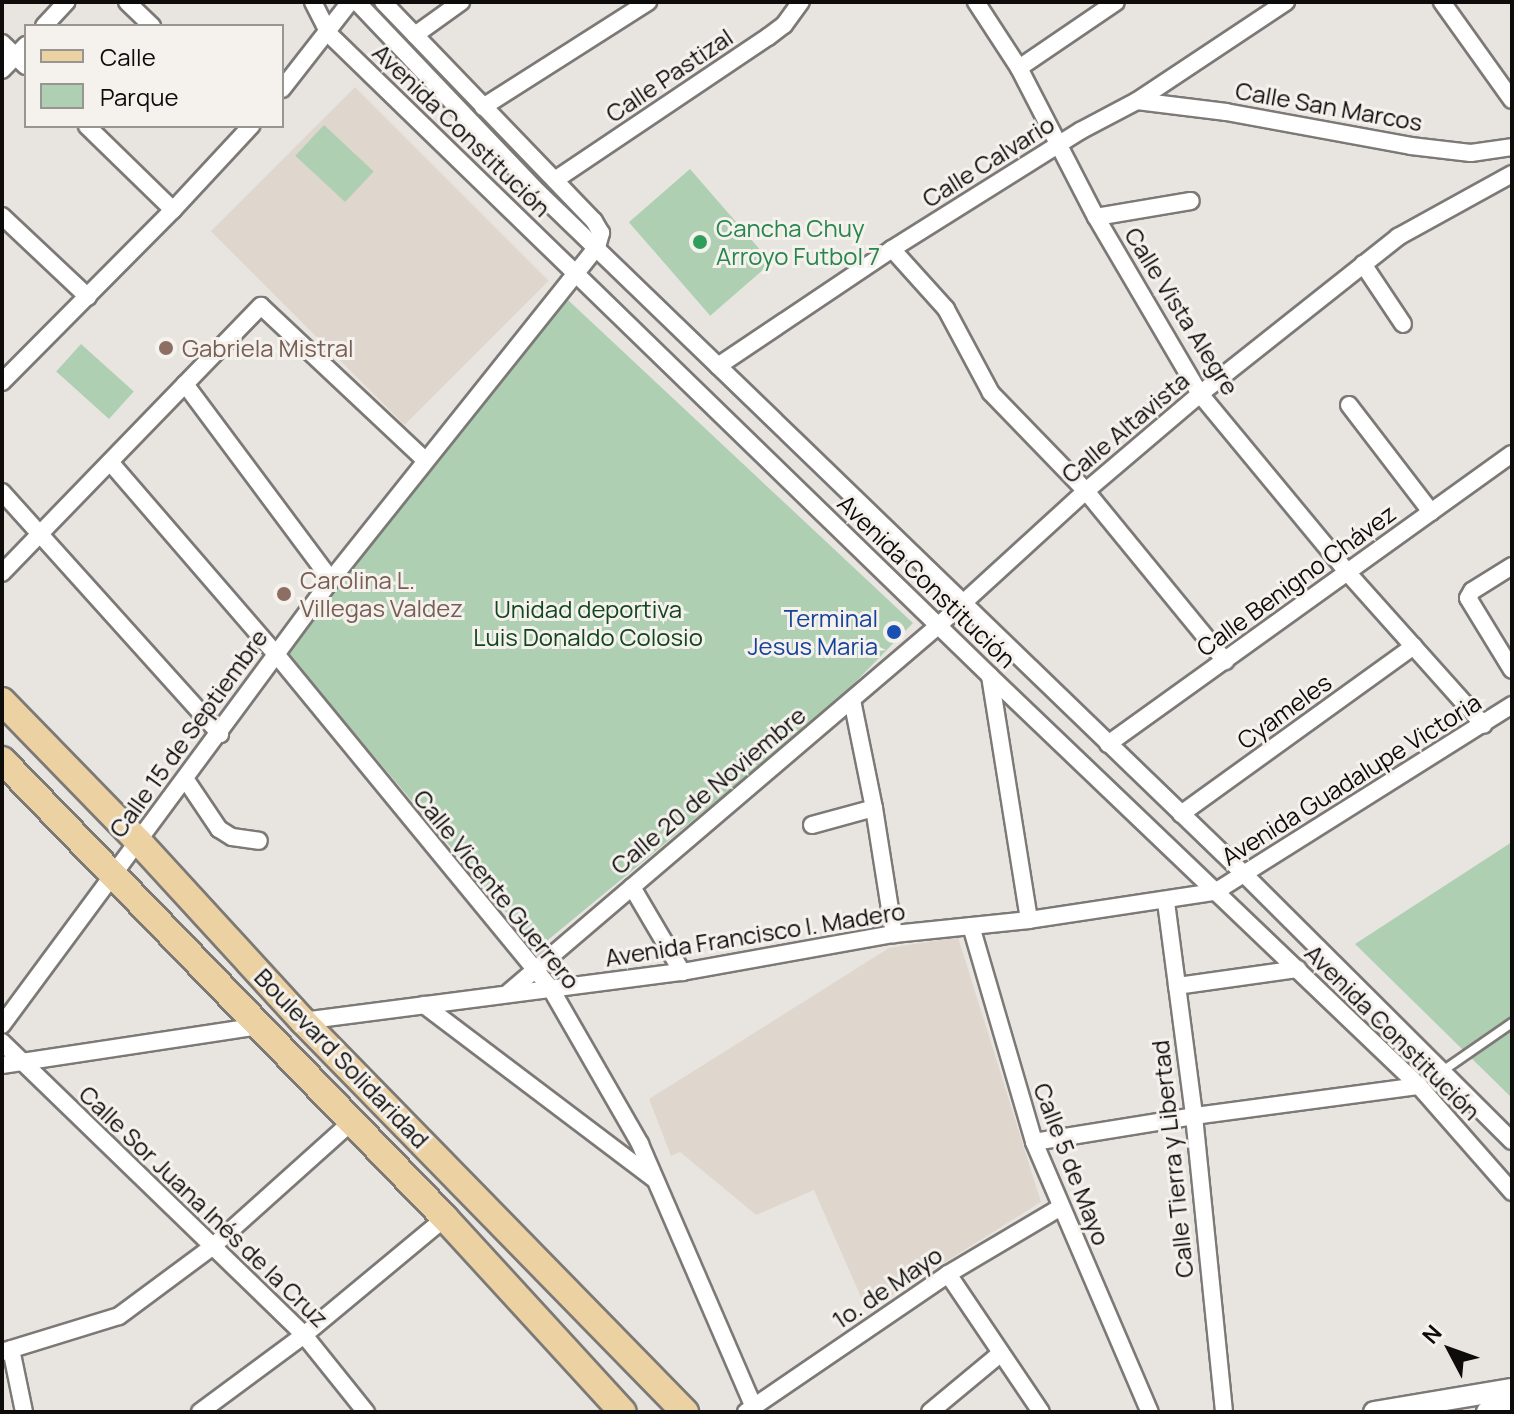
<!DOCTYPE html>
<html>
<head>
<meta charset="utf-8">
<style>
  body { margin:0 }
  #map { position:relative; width:1514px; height:1414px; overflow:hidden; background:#e8e5e1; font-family:Manrope,sans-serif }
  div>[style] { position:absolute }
  .built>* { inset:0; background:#dfd7cd; transform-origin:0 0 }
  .green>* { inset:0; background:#aecfb2; transform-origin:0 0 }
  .roads { filter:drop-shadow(2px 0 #7c7976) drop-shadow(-2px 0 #7c7976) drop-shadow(0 2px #7c7976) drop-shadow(0 -2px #7c7976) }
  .service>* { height:8px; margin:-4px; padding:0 4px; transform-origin:4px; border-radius:4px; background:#fff }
  .minor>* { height:16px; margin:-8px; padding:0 8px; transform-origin:8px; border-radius:8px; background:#fff }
  .tertiary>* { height:20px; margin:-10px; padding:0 10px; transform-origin:10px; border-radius:10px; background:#fff }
  .primary>* { height:26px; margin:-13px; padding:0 13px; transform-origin:13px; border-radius:13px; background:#ecd2a3 }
  .dots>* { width:22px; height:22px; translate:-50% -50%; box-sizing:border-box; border:4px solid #f5f2ee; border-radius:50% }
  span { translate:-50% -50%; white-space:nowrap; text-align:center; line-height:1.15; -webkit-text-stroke:6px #f5f2ee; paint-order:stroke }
  .street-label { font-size:24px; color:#0d0c0b }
  .leisure-label { font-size:24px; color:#27864d }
  .left { translate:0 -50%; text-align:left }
  .education-label { font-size:24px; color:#785e54 }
  .park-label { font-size:24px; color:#11451f }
  .transit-label { font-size:24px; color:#164399 }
  .right { translate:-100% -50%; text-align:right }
  .frame { position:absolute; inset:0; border:4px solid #0d0c0b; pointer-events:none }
  .legend { position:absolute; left:24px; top:24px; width:260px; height:104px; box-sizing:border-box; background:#f5f2ee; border:2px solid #989693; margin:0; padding:10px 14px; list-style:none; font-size:24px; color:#0d0c0b }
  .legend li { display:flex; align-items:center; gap:16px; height:40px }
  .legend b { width:40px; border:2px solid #989693 }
  .north { position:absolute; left:1410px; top:1310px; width:80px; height:80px; -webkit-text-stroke:6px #f5f2ee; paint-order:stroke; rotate:311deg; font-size:22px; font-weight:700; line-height:32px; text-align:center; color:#0d0c0b }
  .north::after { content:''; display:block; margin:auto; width:28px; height:36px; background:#0d0c0b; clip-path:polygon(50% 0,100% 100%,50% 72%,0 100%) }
</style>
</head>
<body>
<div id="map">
  <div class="built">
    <i style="left:355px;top:87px;width:274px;height:204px;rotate:45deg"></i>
    <i style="clip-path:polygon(958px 937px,1041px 1202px,867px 1311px,814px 1190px,756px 1215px,680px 1152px,671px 1156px,649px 1099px,889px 948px)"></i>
  </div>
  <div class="green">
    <i style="left:324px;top:125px;width:68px;height:42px;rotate:43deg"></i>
    <i style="left:690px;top:169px;width:124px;height:81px;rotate:49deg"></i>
    <i style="clip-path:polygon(568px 300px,913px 623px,835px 703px,537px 949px,286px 652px)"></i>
    <i style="left:81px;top:344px;width:71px;height:37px;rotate:42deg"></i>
    <i style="clip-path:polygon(1512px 842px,1512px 1098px,1355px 944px)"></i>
  </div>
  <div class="roads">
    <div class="service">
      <i style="left:1444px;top:1070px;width:83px;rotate:-34.7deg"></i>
    </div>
    <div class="minor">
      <i style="left:127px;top:2px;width:35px;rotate:44deg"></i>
      <i style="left:313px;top:2px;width:36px;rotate:63deg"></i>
      <i style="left:329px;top:34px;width:921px;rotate:44.16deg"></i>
      <i style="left:990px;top:676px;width:593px;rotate:43.7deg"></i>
      <i style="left:1419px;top:1086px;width:141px;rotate:48.7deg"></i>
      <i style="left:357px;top:2px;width:262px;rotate:46.4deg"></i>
      <i style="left:538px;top:192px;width:982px;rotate:44.01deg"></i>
      <i style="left:1244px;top:874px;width:378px;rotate:44.9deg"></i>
      <i style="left:976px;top:2px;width:79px;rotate:56.9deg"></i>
      <i style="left:1019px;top:68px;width:168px;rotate:62.7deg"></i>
      <i style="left:1096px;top:217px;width:205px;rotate:59.6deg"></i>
      <i style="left:1200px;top:394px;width:231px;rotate:50.4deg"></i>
      <i style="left:1347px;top:572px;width:205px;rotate:48.2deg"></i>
      <i style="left:1442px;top:2px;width:120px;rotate:54.5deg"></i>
      <i style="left:44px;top:26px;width:33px;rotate:-47deg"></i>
      <i style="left:415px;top:35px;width:57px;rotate:-35.7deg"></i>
      <i style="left:2px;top:43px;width:33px;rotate:44deg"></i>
      <i style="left:1019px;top:68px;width:117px;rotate:-34.2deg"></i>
      <i style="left:2px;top:70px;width:35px;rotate:-46deg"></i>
      <i style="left:282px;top:89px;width:110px;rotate:-52deg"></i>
      <i style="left:1137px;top:101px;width:90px;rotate:7deg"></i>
      <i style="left:1226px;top:112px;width:188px;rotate:10.4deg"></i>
      <i style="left:1411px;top:146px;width:60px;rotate:6.7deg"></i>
      <i style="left:1471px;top:153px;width:41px;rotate:-8.3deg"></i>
      <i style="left:483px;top:107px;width:196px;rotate:-32.5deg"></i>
      <i style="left:87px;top:126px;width:120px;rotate:44.3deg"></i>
      <i style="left:555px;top:180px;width:257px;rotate:-33.9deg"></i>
      <i style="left:768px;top:37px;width:20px;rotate:-37deg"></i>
      <i style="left:784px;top:25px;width:29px;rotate:-54deg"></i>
      <i style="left:2px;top:216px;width:118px;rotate:43.3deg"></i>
      <i style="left:1096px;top:217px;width:96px;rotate:-9.6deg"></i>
      <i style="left:892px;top:249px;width:81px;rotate:48deg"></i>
      <i style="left:946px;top:309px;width:95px;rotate:61.8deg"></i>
      <i style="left:991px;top:393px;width:136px;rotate:45.9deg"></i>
      <i style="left:1086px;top:491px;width:220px;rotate:50.7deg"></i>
      <i style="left:1363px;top:264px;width:72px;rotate:56.3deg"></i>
      <i style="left:718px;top:366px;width:210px;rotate:-33.9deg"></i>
      <i style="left:892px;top:249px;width:222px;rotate:-32.1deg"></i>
      <i style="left:1080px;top:131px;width:64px;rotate:-27.8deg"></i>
      <i style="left:1137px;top:101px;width:179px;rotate:-33.6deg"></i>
      <i style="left:2px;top:382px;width:243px;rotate:-45.2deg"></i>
      <i style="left:173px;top:210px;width:115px;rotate:-47.1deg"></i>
      <i style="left:185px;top:384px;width:244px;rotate:53.3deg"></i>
      <i style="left:1349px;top:405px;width:135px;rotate:52.5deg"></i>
      <i style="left:110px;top:462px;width:254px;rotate:49.2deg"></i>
      <i style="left:276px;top:654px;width:433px;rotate:50.6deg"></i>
      <i style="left:551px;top:989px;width:179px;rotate:60.1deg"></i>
      <i style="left:640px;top:1144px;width:284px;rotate:66.6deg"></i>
      <i style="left:2px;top:492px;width:326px;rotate:48deg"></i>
      <i style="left:1512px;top:566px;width:47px;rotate:148deg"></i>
      <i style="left:1472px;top:591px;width:8px;rotate:120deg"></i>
      <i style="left:1468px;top:598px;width:84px;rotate:58.6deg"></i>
      <i style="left:2px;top:573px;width:372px;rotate:-45.9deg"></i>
      <i style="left:261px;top:306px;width:226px;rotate:43.2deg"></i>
      <i style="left:990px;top:676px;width:247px;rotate:80.9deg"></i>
      <i style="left:852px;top:700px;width:110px;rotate:78.5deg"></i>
      <i style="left:874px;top:808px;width:128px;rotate:81deg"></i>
      <i style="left:1108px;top:744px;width:497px;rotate:-35.7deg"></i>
      <i style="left:186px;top:780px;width:59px;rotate:56deg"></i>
      <i style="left:219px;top:829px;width:15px;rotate:32deg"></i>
      <i style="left:232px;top:837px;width:27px;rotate:8deg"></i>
      <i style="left:1181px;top:814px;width:287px;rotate:-35.8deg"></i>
      <i style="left:812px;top:825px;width:64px;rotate:-15.3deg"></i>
      <i style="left:632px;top:887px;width:99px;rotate:59.5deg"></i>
      <i style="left:1166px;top:902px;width:216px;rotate:82.5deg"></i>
      <i style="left:1194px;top:1116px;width:298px;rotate:84.2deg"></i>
      <i style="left:971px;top:926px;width:225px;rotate:73.7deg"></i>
      <i style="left:1034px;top:1142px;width:294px;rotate:66.8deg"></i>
      <i style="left:1177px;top:986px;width:122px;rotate:-8deg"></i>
      <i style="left:509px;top:992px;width:565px;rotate:-40.48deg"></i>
      <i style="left:939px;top:625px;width:199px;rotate:-42.4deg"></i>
      <i style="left:1086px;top:491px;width:150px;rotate:-40.4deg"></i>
      <i style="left:1200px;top:394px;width:253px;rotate:-38.4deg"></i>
      <i style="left:1398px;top:237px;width:130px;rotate:-28.9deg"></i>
      <i style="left:424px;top:1005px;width:287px;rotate:37.1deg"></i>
      <i style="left:303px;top:1021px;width:382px;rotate:-7.4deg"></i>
      <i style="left:682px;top:972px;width:215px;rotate:-10.2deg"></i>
      <i style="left:894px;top:934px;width:136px;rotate:-5.9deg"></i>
      <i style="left:1029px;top:920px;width:188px;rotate:-8.6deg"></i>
      <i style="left:1215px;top:892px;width:351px;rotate:-32.2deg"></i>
      <i style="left:2px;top:1025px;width:553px;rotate:-53.52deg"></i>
      <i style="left:331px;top:580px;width:426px;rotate:-51.4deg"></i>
      <i style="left:597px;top:247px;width:15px;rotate:-74deg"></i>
      <i style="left:601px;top:233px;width:14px;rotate:-120deg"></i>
      <i style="left:594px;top:221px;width:304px;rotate:-133.9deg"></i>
      <i style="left:2px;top:1042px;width:421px;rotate:44.1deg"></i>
      <i style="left:304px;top:1335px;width:99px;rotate:51.2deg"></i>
      <i style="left:2px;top:1065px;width:262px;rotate:-8.6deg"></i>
      <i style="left:1034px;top:1142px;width:162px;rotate:-9.2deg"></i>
      <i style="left:1194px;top:1116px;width:227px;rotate:-7.6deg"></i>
      <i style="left:948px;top:1274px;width:166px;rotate:56deg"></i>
      <i style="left:11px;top:1349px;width:64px;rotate:78.3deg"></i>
      <i style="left:2px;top:1352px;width:122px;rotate:-17.1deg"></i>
      <i style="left:119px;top:1316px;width:116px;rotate:-36.6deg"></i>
      <i style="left:212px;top:1247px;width:186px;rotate:-41.9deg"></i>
      <i style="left:200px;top:1412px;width:129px;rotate:-36.5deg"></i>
      <i style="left:304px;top:1335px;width:183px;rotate:-39.7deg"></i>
      <i style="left:746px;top:1412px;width:245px;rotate:-34.3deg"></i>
      <i style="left:948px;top:1274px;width:129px;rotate:-30.7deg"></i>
      <i style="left:930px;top:1412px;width:92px;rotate:-39.7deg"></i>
    </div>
    <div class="tertiary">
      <i style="left:1374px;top:1412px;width:140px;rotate:-9.5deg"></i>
      <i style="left:1487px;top:1412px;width:25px;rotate:-9deg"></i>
    </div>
    <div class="primary">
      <i style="left:2px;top:701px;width:197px;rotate:45.8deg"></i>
      <i style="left:139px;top:842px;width:243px;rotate:47.5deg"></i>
      <i style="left:303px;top:1021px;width:547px;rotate:45.67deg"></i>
      <i style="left:2px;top:760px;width:637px;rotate:45.95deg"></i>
      <i style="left:445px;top:1218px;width:263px;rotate:47.5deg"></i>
    </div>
  </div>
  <div class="dots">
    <i style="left:700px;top:242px;background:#2e9e5b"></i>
    <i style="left:166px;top:348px;background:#8d6e63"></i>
    <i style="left:284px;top:594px;background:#8d6e63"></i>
    <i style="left:894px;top:632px;background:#1a4fb4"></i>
  </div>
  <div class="street-label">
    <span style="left:669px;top:75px;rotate:-34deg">Calle Pastizal</span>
    <span style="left:1329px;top:106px;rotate:10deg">Calle San Marcos</span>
    <span style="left:462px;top:130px;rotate:44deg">Avenida Constitución</span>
    <span style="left:988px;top:161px;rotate:-32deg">Calle Calvario</span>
    <span style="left:1182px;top:311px;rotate:58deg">Calle Vista Alegre</span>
    <span style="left:1125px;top:427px;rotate:-40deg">Calle Altavista</span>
    <span style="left:1296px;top:580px;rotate:-36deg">Calle Benigno Chávez</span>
    <span style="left:927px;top:581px;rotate:44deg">Avenida Constitución</span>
    <span style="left:1284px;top:711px;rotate:-36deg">Cyameles</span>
    <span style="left:188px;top:733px;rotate:-54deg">Calle 15 de Septiembre</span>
    <span style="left:1351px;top:779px;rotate:-32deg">Avenida Guadalupe Victoria</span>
    <span style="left:708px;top:790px;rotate:-40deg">Calle 20 de Noviembre</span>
    <span style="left:497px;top:889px;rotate:51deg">Calle Vicente Guerrero</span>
    <span style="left:755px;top:934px;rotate:-9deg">Avenida Francisco I. Madero</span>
    <span style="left:1393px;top:1032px;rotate:45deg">Avenida Constitución</span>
    <span style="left:342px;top:1058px;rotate:46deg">Boulevard Solidaridad</span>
    <span style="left:1172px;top:1159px;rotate:-96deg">Calle Tierra y Libertad</span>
    <span style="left:1072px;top:1164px;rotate:69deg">Calle 5 de Mayo</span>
    <span style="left:204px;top:1206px;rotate:44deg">Calle Sor Juana Inés de la Cruz</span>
    <span style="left:887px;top:1287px;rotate:-34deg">1o. de Mayo</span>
  </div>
  <div class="leisure-label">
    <span class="left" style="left:716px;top:242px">Cancha Chuy<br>Arroyo Futbol 7</span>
  </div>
  <div class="education-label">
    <span class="left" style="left:182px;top:348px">Gabriela Mistral</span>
    <span class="left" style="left:300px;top:594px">Carolina L.<br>Villegas Valdez</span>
  </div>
  <div class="park-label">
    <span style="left:588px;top:623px">Unidad deportiva<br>Luis Donaldo Colosio</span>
  </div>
  <div class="transit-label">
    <span class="right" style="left:878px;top:632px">Terminal<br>Jesus Maria</span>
  </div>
  <div class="frame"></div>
  <ul class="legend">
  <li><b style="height:10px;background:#ecd2a3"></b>Calle</li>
  <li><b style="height:22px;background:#aecfb2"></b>Parque</li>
  </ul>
  <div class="north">N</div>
</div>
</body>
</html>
